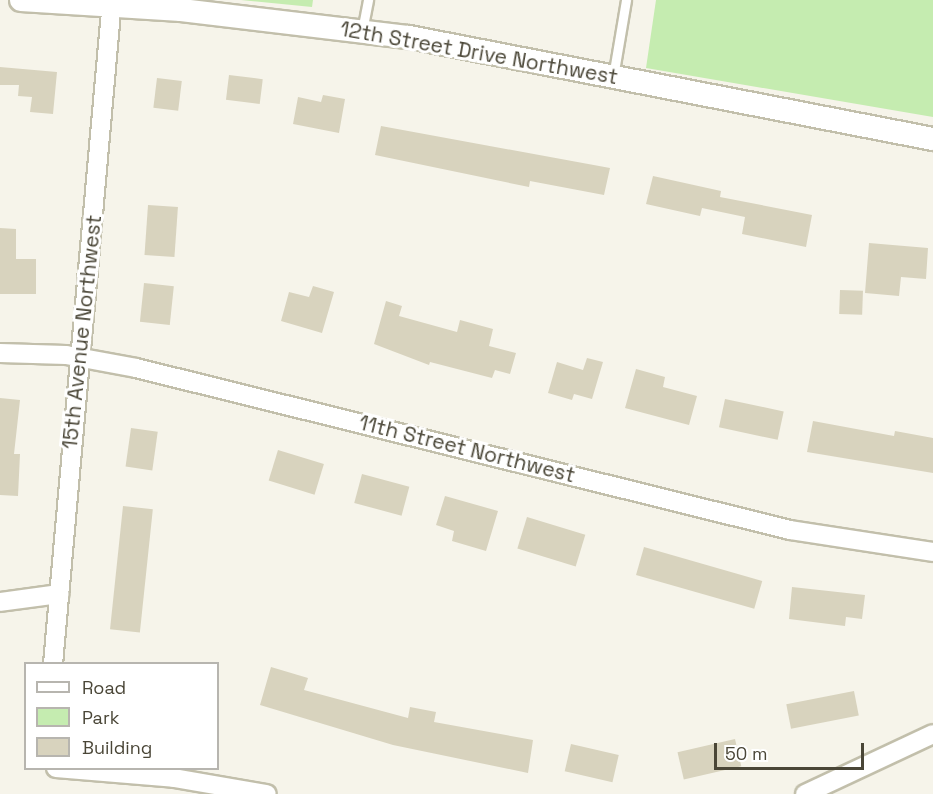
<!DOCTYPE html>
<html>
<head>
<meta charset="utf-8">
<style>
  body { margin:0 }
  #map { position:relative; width:933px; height:794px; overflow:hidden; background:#f6f4ea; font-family:"Space Grotesk",sans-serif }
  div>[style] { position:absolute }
  .green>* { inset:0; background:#c5ecb0 }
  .building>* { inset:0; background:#d8d3be; transform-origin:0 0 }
  .roads { filter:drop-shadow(2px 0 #c2bfab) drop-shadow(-2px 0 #c2bfab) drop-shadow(0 2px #c2bfab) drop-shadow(0 -2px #c2bfab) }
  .service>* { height:9px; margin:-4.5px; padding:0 4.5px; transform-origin:4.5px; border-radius:4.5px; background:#fff }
  .minor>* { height:18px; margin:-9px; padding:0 9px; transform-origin:9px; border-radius:9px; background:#fff }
  .tertiary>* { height:22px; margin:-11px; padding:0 11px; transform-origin:11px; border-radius:11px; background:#fff }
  span { translate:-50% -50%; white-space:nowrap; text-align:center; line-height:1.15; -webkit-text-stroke:6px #fff; paint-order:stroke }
  .street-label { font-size:21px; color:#4a4637 }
  .legend { position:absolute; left:24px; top:662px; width:195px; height:108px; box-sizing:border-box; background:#fff; border:2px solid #b7b5af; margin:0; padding:8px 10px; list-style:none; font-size:18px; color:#4a4637 }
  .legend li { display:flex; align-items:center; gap:12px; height:30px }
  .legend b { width:30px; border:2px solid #b7b5af }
  .scale { position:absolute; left:714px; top:743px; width:150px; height:27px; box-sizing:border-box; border:3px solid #4a4637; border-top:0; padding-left:8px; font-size:18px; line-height:21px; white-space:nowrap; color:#4a4637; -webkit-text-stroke:4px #fff; paint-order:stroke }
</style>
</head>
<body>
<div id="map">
  <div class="green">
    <i style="clip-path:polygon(241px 0,313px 0,312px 7px)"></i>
    <i style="clip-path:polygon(656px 0,933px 0,933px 117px,646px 68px)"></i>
  </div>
  <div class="building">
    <i style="clip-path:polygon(0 67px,57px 72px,53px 114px,30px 112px,32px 97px,18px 96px,19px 85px,0 85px)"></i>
    <i style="left:229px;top:75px;width:34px;height:25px;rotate:7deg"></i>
    <i style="left:157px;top:78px;width:25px;height:30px;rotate:7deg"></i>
    <i style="clip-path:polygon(323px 95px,345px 99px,339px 133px,293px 124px,298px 97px,321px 102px)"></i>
    <i style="clip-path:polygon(381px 126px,610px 168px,604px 195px,530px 181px,529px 187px,375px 155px)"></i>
    <i style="clip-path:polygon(653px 176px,721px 191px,720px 197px,812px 215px,806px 247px,742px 234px,745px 217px,702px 208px,700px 216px,646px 204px)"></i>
    <i style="left:148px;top:205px;width:30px;height:50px;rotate:4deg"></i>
    <i style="clip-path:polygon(0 228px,16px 229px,16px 259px,36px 259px,36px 294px,0 294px)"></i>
    <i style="clip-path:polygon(869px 243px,928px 248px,926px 279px,901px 277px,899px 296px,865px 293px)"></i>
    <i style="left:144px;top:283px;width:30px;height:39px;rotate:6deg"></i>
    <i style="clip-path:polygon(313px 286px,334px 292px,322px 333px,281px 321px,289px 292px,309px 297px)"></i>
    <i style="left:840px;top:290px;width:23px;height:24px;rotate:2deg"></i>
    <i style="clip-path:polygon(386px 301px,402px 306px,399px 316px,457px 332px,460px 320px,493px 329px,489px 346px,516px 353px,510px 374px,495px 370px,492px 378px,430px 362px,429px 365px,374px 344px)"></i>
    <i style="clip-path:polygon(587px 358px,603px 362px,592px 399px,574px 394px,572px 400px,548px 393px,557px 362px,583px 370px)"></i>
    <i style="clip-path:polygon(636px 369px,665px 377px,663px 387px,697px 396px,689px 425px,625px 408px)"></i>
    <i style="clip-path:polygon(0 398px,20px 400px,14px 454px,20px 454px,18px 496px,0 495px)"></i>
    <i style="left:725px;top:399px;width:60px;height:29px;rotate:12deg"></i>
    <i style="clip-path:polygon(813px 421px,894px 436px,895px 431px,933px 438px,933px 473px,807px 452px)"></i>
    <i style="left:131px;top:428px;width:27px;height:39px;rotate:8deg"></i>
    <i style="left:278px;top:450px;width:48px;height:32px;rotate:17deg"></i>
    <i style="left:362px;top:474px;width:49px;height:30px;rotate:15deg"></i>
    <i style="clip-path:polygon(445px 496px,498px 511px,486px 551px,452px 541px,454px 531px,436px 525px)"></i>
    <i style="left:123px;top:506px;width:30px;height:124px;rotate:6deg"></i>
    <i style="left:527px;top:517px;width:61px;height:33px;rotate:17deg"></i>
    <i style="left:644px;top:547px;width:123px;height:29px;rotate:16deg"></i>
    <i style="clip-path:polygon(792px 587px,865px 595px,862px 619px,846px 617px,845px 626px,789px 619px)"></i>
    <i style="clip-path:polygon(271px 667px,308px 678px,304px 690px,408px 718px,410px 707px,436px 712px,434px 722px,533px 740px,528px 773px,393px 745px,260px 705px)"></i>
    <i style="left:854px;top:691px;width:25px;height:69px;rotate:79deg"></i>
    <i style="left:735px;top:739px;width:28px;height:59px;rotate:77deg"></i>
    <i style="left:571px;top:744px;width:49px;height:28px;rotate:13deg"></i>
  </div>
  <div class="roads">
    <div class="service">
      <i style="left:362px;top:31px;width:32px;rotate:-79deg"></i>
      <i style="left:613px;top:77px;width:78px;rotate:-80.4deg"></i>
    </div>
    <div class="minor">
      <i style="left:0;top:353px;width:66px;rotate:1.7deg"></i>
      <i style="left:66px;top:355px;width:71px;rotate:10.5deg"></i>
      <i style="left:136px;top:368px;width:674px;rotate:13.91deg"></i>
      <i style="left:790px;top:530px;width:145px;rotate:8.7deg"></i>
      <i style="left:0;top:602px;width:60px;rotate:-7.7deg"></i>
      <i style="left:53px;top:664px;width:667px;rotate:-84.92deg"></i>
      <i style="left:56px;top:768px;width:118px;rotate:4.8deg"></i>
      <i style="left:174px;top:778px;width:94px;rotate:9.8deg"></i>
      <i style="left:805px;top:794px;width:141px;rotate:-25.1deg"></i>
    </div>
    <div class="tertiary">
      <i style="left:21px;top:0;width:160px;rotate:3.6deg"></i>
      <i style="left:181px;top:10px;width:230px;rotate:6.8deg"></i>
      <i style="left:409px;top:37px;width:534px;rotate:11.02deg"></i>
    </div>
  </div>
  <div class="street-label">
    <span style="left:479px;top:53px;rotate:10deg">12th Street Drive Northwest</span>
    <span style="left:82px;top:332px;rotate:-84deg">15th Avenue Northwest</span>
    <span style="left:467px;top:449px;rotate:14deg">11th Street Northwest</span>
  </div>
  <ul class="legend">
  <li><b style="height:8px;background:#fff"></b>Road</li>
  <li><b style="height:16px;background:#c5ecb0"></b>Park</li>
  <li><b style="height:16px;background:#d8d3be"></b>Building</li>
  </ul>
  <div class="scale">50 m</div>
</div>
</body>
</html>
